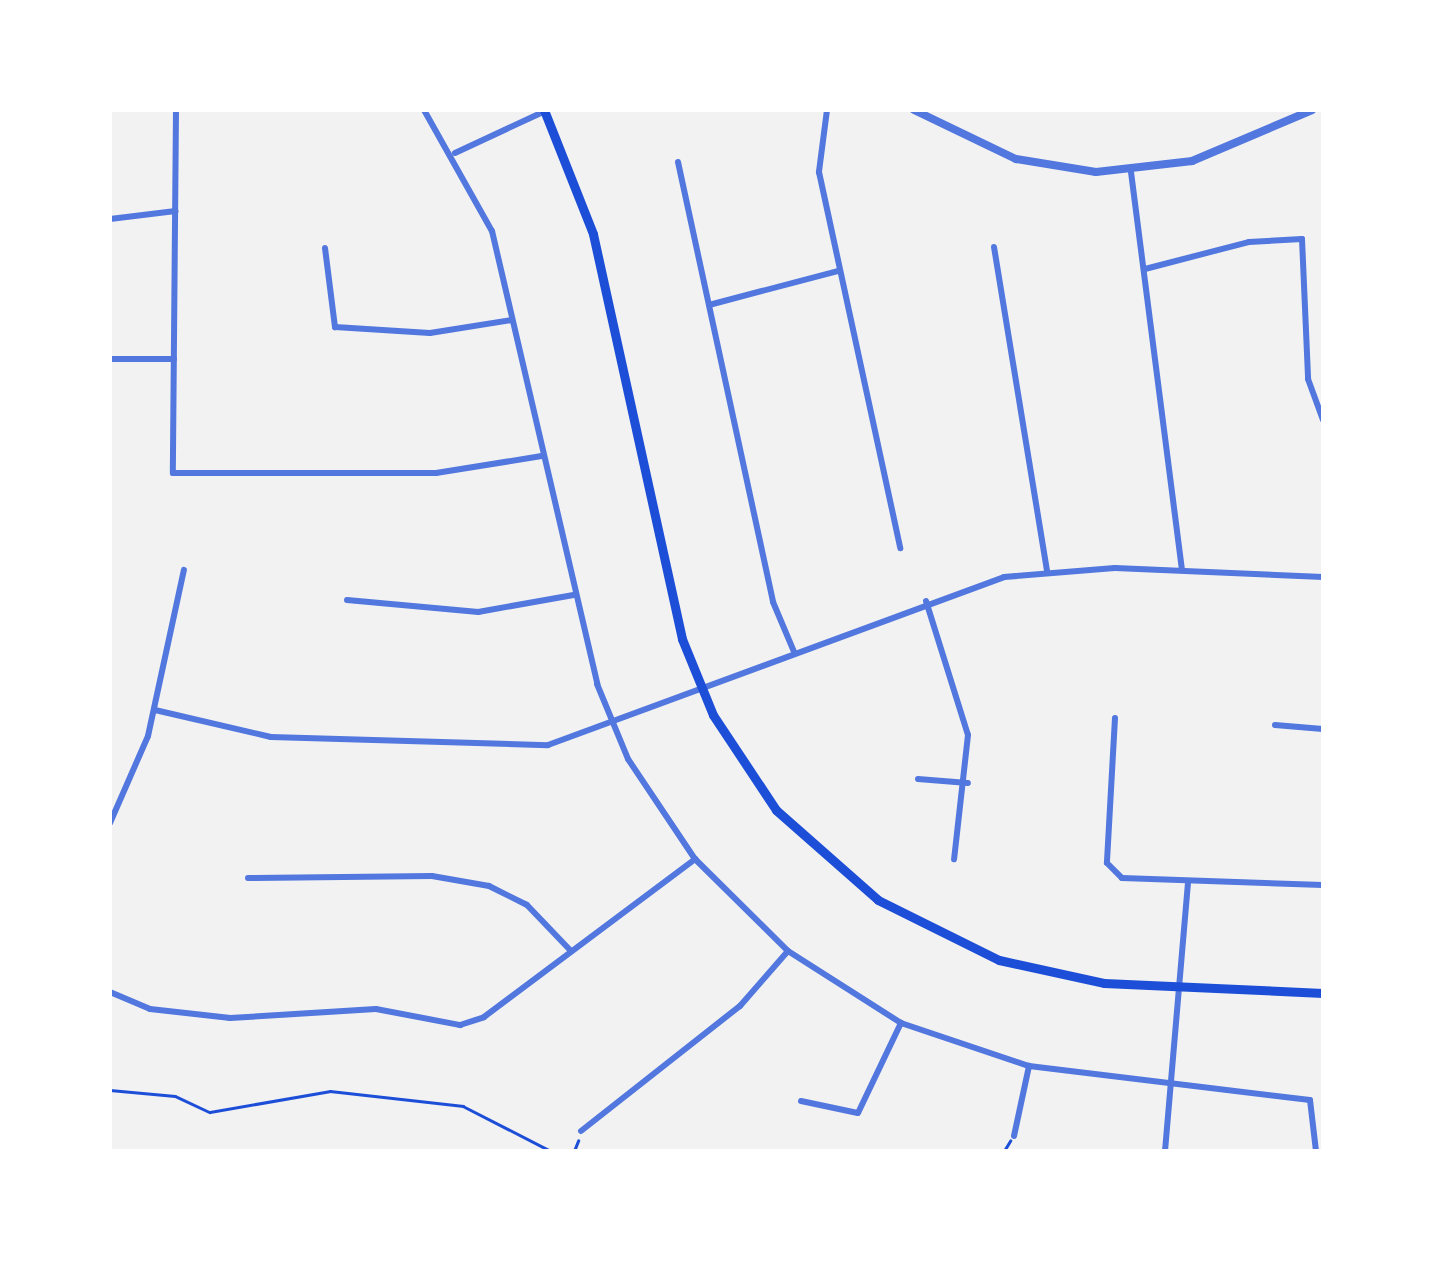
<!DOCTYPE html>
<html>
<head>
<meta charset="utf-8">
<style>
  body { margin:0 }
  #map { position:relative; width:1433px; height:1261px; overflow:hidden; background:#f2f2f2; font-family:"DejaVu Sans",sans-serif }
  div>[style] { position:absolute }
  .path>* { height:2.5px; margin:-1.25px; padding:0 1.25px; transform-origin:1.25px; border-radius:1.25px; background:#1d4ed8 }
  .minor>* { height:6px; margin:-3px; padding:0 3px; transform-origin:3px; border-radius:3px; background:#5277de }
  .tertiary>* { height:8px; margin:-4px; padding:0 4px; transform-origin:4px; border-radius:4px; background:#5277de }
  .secondary>* { height:9px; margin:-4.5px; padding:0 4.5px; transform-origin:4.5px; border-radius:4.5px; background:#1d4ed8 }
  span { translate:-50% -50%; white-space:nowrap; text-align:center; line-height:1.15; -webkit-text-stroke:9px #fff; paint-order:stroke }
  .frame { position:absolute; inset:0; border:112px solid #fff; pointer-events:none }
</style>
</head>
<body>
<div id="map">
  <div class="path">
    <i style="left:110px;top:1090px;width:65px;rotate:5.3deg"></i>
    <i style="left:175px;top:1096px;width:38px;rotate:25deg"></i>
    <i style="left:210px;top:1112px;width:122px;rotate:-9.9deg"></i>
    <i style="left:330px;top:1091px;width:134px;rotate:6.4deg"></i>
    <i style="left:463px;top:1106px;width:99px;rotate:27.1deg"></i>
    <i style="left:574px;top:1151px;width:11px;rotate:-68deg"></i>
    <i style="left:1004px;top:1151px;width:12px;rotate:-59deg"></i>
  </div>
  <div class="minor">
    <i style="left:176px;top:110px;width:363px;rotate:90.5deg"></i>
    <i style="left:173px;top:473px;width:263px"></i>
    <i style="left:436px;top:473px;width:107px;rotate:-9.1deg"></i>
    <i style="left:424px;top:110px;width:139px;rotate:60.7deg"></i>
    <i style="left:492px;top:231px;width:465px;rotate:76.9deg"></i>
    <i style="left:597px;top:684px;width:81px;rotate:67.5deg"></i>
    <i style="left:628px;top:759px;width:120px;rotate:56.2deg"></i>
    <i style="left:695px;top:859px;width:131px;rotate:44.7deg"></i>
    <i style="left:788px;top:951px;width:134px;rotate:32.5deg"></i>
    <i style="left:901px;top:1023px;width:135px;rotate:18.6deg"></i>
    <i style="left:1029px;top:1066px;width:283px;rotate:6.9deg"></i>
    <i style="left:1310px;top:1100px;width:51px;rotate:83.3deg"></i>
    <i style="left:827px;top:110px;width:63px;rotate:97.4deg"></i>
    <i style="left:819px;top:172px;width:385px;rotate:77.8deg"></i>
    <i style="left:455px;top:153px;width:99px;rotate:-25deg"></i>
    <i style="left:678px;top:162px;width:450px;rotate:77.8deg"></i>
    <i style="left:773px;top:602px;width:56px;rotate:67.1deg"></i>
    <i style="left:1131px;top:172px;width:401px;rotate:82.7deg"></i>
    <i style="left:110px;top:219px;width:66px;rotate:-6.9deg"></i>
    <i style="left:994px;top:247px;width:328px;rotate:80.7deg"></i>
    <i style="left:325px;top:248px;width:80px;rotate:82.8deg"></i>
    <i style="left:335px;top:327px;width:95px;rotate:3.6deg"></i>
    <i style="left:430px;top:333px;width:83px;rotate:-9deg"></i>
    <i style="left:1145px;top:269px;width:107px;rotate:-14.6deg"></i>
    <i style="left:1249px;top:242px;width:53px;rotate:-3.2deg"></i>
    <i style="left:1302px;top:239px;width:140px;rotate:87.5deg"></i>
    <i style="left:1308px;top:379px;width:44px;rotate:69.9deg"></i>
    <i style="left:709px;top:305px;width:133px;rotate:-14.8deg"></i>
    <i style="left:110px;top:359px;width:64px"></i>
    <i style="left:347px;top:600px;width:132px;rotate:5.2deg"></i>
    <i style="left:478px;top:612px;width:97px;rotate:-10.1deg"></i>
    <i style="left:926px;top:601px;width:140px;rotate:72.6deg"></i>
    <i style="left:968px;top:735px;width:125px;rotate:96.4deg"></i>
    <i style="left:155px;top:710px;width:119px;rotate:13.1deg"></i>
    <i style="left:271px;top:737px;width:277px;rotate:1.7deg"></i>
    <i style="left:548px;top:745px;width:486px;rotate:-20.2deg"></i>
    <i style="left:1004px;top:577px;width:111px;rotate:-4.6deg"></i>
    <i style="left:1115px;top:568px;width:208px;rotate:2.5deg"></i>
    <i style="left:1115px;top:718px;width:145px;rotate:93.2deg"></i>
    <i style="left:1107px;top:863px;width:21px;rotate:45deg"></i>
    <i style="left:1122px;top:878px;width:201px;rotate:2deg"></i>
    <i style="left:1275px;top:725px;width:48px;rotate:4.8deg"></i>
    <i style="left:918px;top:779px;width:50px;rotate:4.6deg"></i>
    <i style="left:110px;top:823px;width:95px;rotate:-66.4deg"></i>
    <i style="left:148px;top:736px;width:170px;rotate:-77.8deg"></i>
    <i style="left:248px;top:878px;width:184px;rotate:-0.6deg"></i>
    <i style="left:432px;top:876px;width:58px;rotate:10deg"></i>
    <i style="left:489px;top:886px;width:42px;rotate:26.6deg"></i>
    <i style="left:527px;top:905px;width:64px;rotate:46.3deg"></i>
    <i style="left:110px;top:992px;width:43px;rotate:23deg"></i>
    <i style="left:150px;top:1009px;width:81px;rotate:6.4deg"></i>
    <i style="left:230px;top:1018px;width:146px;rotate:-3.5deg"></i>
    <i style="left:376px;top:1009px;width:86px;rotate:10.8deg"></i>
    <i style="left:460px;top:1025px;width:25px;rotate:-18deg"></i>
    <i style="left:484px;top:1017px;width:264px;rotate:-36.8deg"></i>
    <i style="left:801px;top:1101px;width:58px;rotate:11.9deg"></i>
    <i style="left:858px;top:1113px;width:100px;rotate:-64.5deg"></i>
    <i style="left:581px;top:1131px;width:202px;rotate:-38.2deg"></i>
    <i style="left:740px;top:1006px;width:73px;rotate:-48.9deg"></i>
    <i style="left:1014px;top:1136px;width:72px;rotate:-77.9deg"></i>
    <i style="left:1165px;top:1151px;width:268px;rotate:-85.1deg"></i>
  </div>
  <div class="tertiary">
    <i style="left:914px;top:110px;width:113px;rotate:25.7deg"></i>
    <i style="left:1016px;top:159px;width:81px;rotate:9.2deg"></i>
    <i style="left:1096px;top:172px;width:97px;rotate:-6.5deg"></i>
    <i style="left:1192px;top:161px;width:130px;rotate:-23deg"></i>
  </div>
  <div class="secondary">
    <i style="left:544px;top:110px;width:133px;rotate:68.4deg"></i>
    <i style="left:593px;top:234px;width:415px;rotate:77.6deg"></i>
    <i style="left:682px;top:639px;width:82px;rotate:67.8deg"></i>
    <i style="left:713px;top:715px;width:114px;rotate:56.4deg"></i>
    <i style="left:776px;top:810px;width:136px;rotate:41.4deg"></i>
    <i style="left:878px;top:900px;width:135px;rotate:26.4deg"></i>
    <i style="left:999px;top:960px;width:107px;rotate:12.4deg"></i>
    <i style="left:1104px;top:983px;width:219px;rotate:2.6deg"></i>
  </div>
  <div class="frame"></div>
</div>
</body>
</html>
